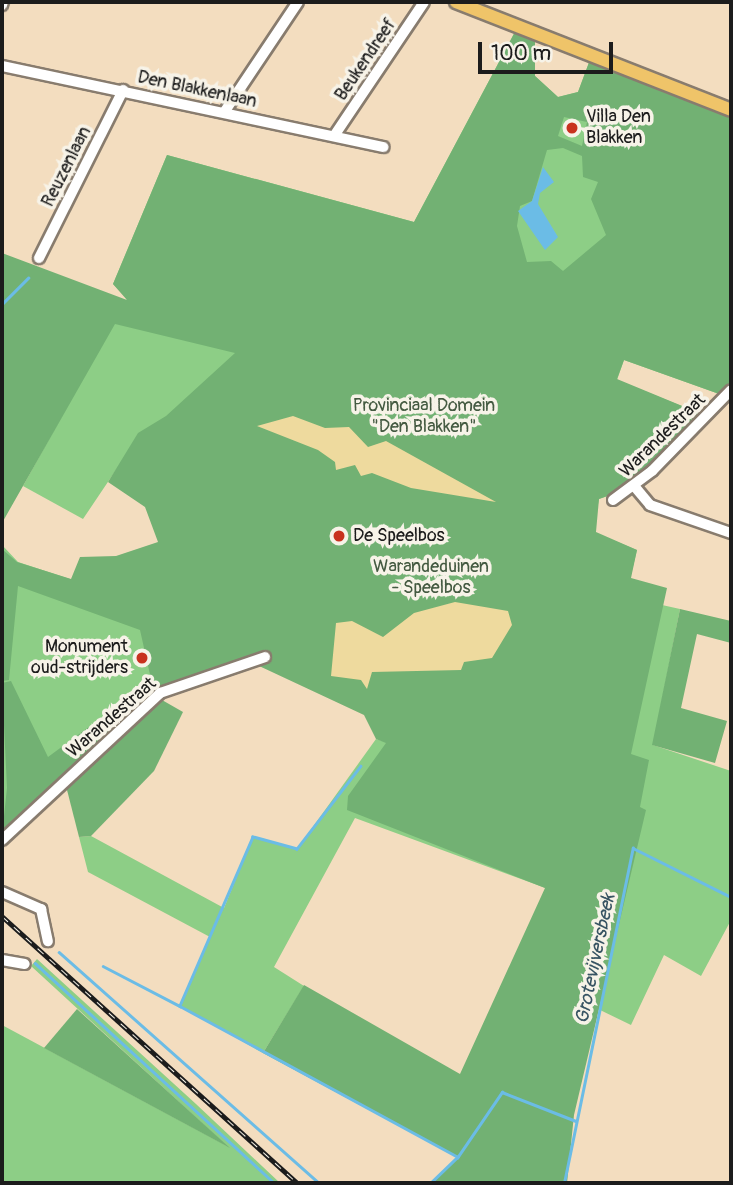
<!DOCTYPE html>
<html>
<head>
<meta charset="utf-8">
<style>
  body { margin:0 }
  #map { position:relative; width:733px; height:1185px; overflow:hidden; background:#f3ddbf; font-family:Pangolin,sans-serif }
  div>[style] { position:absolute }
  .green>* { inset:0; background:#8dce86 }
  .forest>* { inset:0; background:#72b173 }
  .sand>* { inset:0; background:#eeda9e }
  .water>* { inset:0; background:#6bbce6 }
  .stream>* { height:2.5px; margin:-1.25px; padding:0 1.25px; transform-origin:1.25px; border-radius:1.25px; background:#6bbce6 }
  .roads { filter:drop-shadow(2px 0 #887c6e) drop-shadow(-2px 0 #887c6e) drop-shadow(0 2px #887c6e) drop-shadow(0 -2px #887c6e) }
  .minor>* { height:10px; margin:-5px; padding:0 5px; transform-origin:5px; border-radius:5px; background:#fff }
  .major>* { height:12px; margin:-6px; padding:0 6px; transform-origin:6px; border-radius:6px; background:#efc469 }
  .rail>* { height:5px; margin-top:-2.5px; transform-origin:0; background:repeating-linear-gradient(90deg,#f7f3e8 0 8px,#1c1c1c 0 16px); box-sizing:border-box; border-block:2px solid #1c1c1c }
  .dots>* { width:19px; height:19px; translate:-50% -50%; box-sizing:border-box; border:4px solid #f7f3e8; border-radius:50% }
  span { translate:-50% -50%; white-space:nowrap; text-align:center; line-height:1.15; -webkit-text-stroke:7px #f7f3e8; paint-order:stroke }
  .street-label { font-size:18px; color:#1c1c1c }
  .poi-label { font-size:18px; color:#1c1c1c }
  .left { translate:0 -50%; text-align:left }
  .right { translate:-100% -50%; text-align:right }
  .park-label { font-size:18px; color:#445a41 }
  .water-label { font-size:19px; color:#385463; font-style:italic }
  .frame { position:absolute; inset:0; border:4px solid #1c1c1c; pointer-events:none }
  .scale { position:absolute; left:478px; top:42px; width:135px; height:32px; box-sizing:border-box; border:4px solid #1c1c1c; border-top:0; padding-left:9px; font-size:21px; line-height:24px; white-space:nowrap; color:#1c1c1c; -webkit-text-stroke:5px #f7f3e8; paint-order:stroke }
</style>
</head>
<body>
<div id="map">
  <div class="green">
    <i style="clip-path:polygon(517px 28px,535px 40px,535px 76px,558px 97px,578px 92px,591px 57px,731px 116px,731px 383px,722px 395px,624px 360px,617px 380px,704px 415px,630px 488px,599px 499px,593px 532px,637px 550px,630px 579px,662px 605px,680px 609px,653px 745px,731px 771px,731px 920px,701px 976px,664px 955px,631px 1025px,598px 1009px,619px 915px,355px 818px,274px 967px,304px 986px,263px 1053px,180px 1006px,210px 937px,88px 872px,79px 837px,91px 836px,224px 908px,253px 837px,297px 849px,376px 739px,386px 742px,356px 701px,251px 663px,157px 692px,2px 835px,2px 545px,18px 562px,183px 616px,234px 454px,120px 464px,83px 519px,23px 486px,127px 299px,113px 284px,167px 155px,414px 222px)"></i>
    <i style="clip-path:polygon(37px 959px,196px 1104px,280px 1183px,2px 1183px,2px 1025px,227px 1146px,31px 966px)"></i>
  </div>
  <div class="forest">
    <i style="clip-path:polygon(evenodd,517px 28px,535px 40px,535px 76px,558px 97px,578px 92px,591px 57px,731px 116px,731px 383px,722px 395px,624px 360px,617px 379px,704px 415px,630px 488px,599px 499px,596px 532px,637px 550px,631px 578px,667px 588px,631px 754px,649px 760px,640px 807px,646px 810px,574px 1115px,567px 1183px,431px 1183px,457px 1157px,263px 1053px,304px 985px,460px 1074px,545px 888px,347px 810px,348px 796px,386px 743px,376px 739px,364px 715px,257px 665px,157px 692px,134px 715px,123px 702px,151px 679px,140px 630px,18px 586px,9px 680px,2px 681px,2px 549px,17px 562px,71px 579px,80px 557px,116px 556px,158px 542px,145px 507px,108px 482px,138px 433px,166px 416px,235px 353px,115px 324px,2px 523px,2px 253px,127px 300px,113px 284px,167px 155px,414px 222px,517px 28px,564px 117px,587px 122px,582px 146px,558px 136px,564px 117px,517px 28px,563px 148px,582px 156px,583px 177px,598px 182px,591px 199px,606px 235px,563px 271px,551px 261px,527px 262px,517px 226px,520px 206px,532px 201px,547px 150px,563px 148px)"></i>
    <i style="clip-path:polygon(680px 609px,731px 621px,731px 643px,697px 634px,681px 708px,727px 721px,715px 763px,652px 745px)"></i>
    <i style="clip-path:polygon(11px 681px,48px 757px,120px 704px,131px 718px,2px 835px,7px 788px,2px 683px)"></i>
    <i style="clip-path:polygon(162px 700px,183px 712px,154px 771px,91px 836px,79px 837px,66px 786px)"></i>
    <i style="clip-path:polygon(77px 1009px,230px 1148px,44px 1048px)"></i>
  </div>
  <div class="sand">
    <i style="clip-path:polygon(293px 416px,325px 428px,349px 427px,368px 447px,386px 441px,496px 502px,411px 488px,372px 473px,361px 476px,355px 465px,336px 470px,335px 462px,318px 450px,257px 426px)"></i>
    <i style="clip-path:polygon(455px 602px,508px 611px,512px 625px,492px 658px,464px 662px,461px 670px,372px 672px,367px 689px,361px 680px,331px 676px,336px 623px,352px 621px,383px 637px,414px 613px)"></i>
  </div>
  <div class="water">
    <i style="clip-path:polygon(543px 167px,554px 182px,540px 193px,538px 204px,558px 237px,545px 250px,518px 211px,532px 201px)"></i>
  </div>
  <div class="stream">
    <i style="left:2px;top:304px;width:37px;rotate:-45deg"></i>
    <i style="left:361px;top:766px;width:105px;rotate:127.6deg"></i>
    <i style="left:297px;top:849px;width:46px;rotate:-164.7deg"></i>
    <i style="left:253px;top:837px;width:184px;rotate:113.4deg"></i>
    <i style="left:180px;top:1006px;width:316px;rotate:28.5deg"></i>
    <i style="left:458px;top:1157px;width:37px;rotate:136deg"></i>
    <i style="left:59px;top:952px;width:348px;rotate:41.6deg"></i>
    <i style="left:35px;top:963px;width:325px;rotate:42.6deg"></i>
    <i style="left:103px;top:966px;width:87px;rotate:27.5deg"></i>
    <i style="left:457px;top:1158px;width:80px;rotate:-55.7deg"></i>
    <i style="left:502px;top:1092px;width:79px;rotate:21.4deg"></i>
    <i style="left:564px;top:1183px;width:342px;rotate:-78.4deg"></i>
    <i style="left:633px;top:848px;width:110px;rotate:26.6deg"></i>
  </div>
  <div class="roads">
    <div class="minor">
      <i style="left:2px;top:5px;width:3px;rotate:-72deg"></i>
      <i style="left:2px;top:66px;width:390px;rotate:12deg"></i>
      <i style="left:225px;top:111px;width:131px;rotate:-56.2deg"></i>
      <i style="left:334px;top:136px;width:161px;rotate:-56.1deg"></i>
      <i style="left:39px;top:258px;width:188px;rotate:-63.4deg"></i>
      <i style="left:635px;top:487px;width:23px;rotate:50deg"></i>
      <i style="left:650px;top:505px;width:86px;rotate:19.1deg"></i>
      <i style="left:613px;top:500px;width:49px;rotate:-36.6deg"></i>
      <i style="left:652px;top:471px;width:113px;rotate:-45.7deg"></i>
      <i style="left:2px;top:840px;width:216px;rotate:-42.9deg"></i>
      <i style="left:160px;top:693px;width:111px;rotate:-18.9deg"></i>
      <i style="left:2px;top:892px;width:43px;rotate:23.6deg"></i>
      <i style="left:41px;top:909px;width:33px;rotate:78deg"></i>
      <i style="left:2px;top:960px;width:23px;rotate:10deg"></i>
    </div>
    <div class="major">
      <i style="left:456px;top:2px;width:295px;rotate:21.4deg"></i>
    </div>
  </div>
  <div class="rail">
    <i style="left:2px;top:916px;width:399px;rotate:42.1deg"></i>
  </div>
  <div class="dots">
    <i style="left:572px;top:128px;background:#c8321e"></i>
    <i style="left:339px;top:536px;background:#c8321e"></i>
    <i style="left:142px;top:658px;background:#c8321e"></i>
  </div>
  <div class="street-label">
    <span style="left:366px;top:60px;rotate:-56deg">Beukendreef</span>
    <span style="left:197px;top:90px;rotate:12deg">Den Blakkenlaan</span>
    <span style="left:67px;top:167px;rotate:-63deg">Reuzenlaan</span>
    <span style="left:663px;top:436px;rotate:-44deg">Warandestraat</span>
    <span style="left:112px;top:718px;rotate:-41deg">Warandestraat</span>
  </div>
  <div class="poi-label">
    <span class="left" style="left:586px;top:128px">Villa Den<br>Blakken</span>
    <span class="left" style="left:353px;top:536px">De Speelbos</span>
    <span class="right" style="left:128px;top:658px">Monument<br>oud-strijders</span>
  </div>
  <div class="park-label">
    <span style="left:424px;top:417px">Provinciaal Domein<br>"Den Blakken"</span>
    <span style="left:431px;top:578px">Warandeduinen<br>- Speelbos</span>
  </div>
  <div class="water-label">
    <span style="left:596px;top:959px;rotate:-78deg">Grotevijversbeek</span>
  </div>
  <div class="frame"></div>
  <div class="scale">100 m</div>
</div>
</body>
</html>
